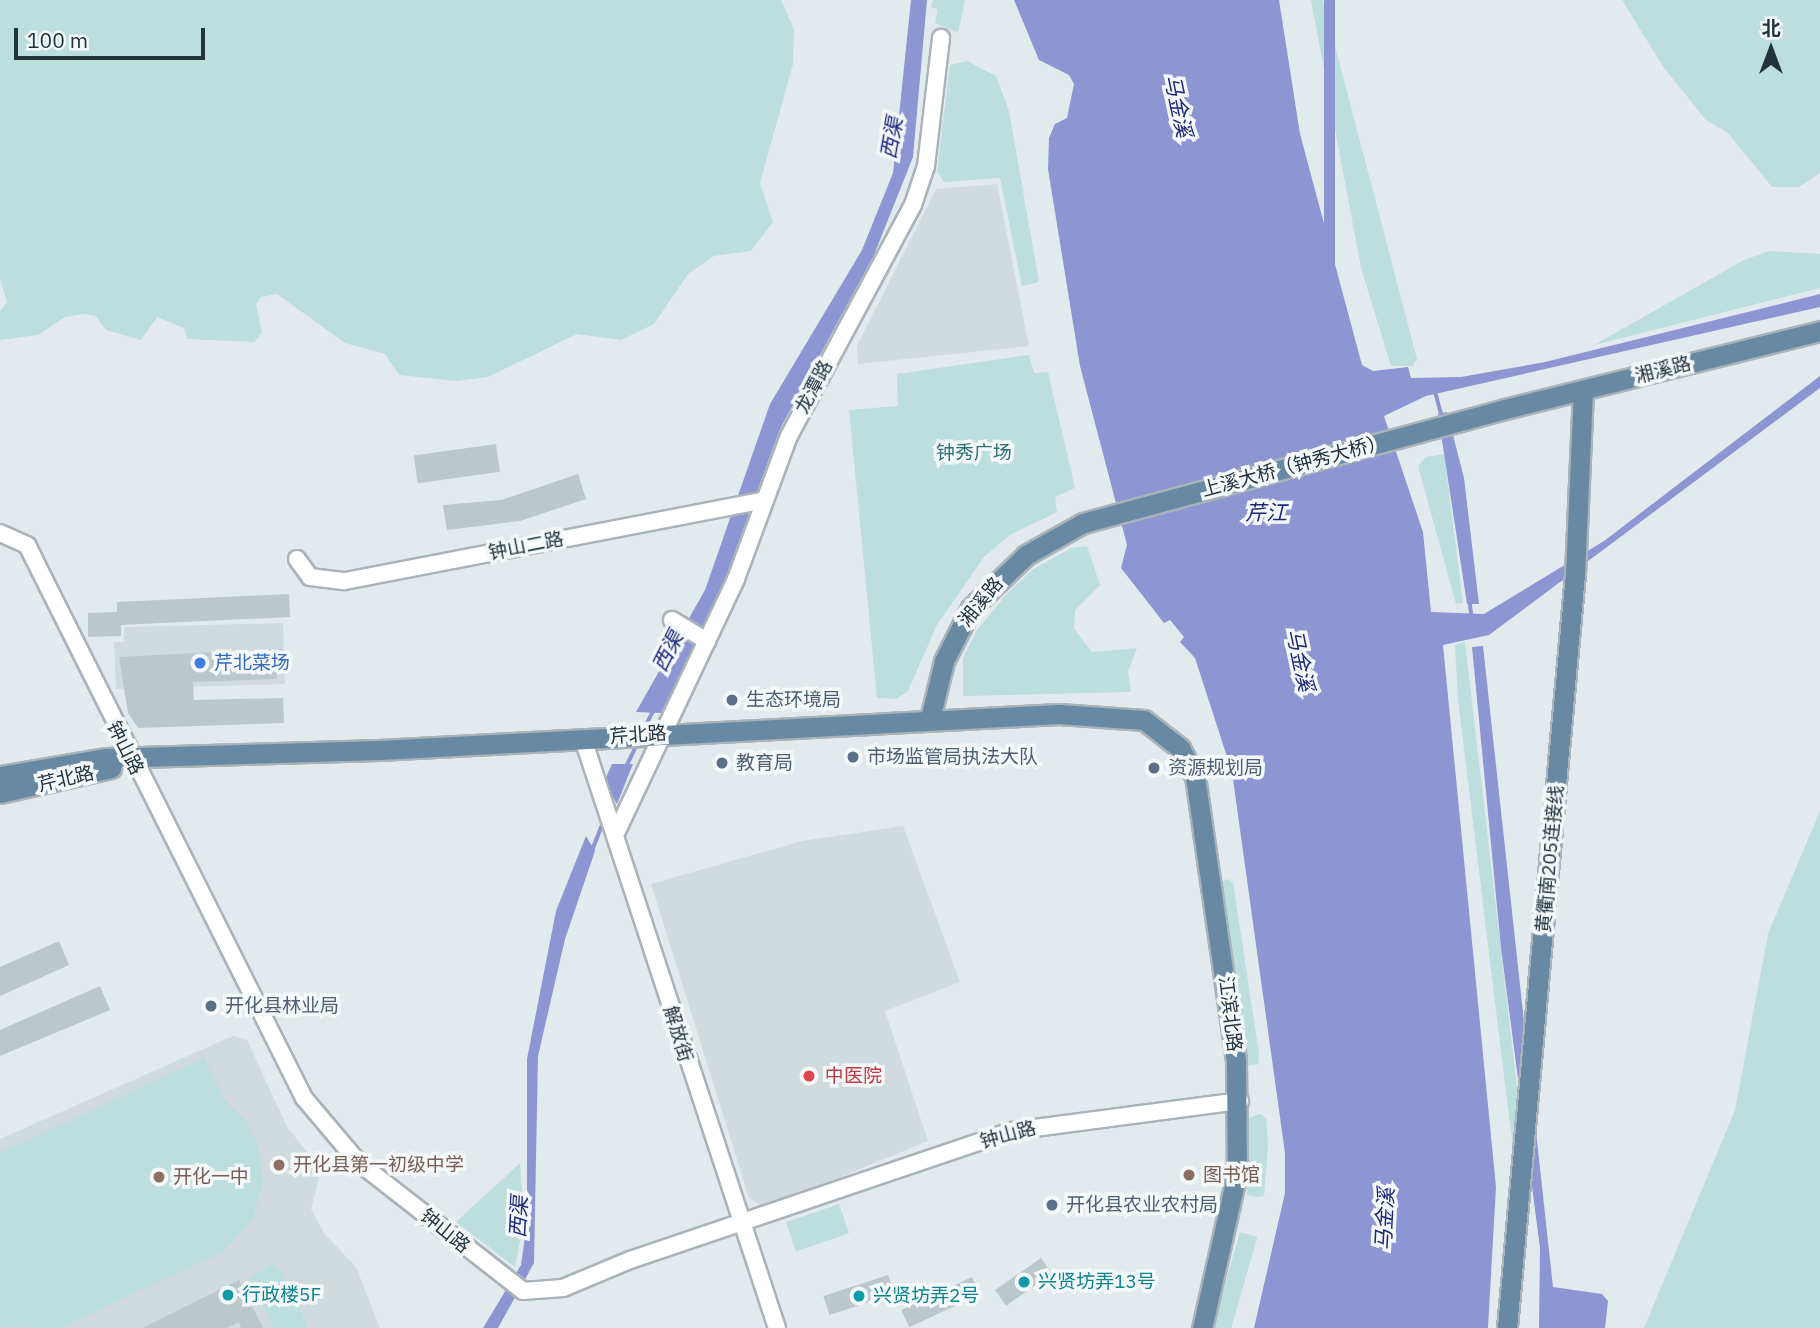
<!DOCTYPE html>
<html>
<head>
<meta charset="utf-8">
<style>
  body { margin:0 }
  #map { position:relative; width:1820px; height:1328px; overflow:hidden; background:#e3eaed; font-family:"IBM Plex Sans","Noto Sans SC",sans-serif }
  div>[style] { position:absolute }
  .built>* { inset:0; background:#d1dadd }
  .green>* { inset:0; background:#bcdedd; transform-origin:0 0 }
  .water>* { inset:0; background:#8b96d2; transform-origin:0 0 }
  .stream>* { height:3.5px; margin:-1.75px; padding:0 1.75px; transform-origin:1.75px; border-radius:1.75px; background:#8b96d2 }
  .building>* { inset:0; background:#bbc7cb; transform-origin:0 0 }
  .roads { filter:drop-shadow(2px 0 #a9b3b8) drop-shadow(-2px 0 #a9b3b8) drop-shadow(0 2px #a9b3b8) drop-shadow(0 -2px #a9b3b8) }
  .minor>* { height:16px; margin:-8px; padding:0 8px; transform-origin:8px; border-radius:8px; background:#fff }
  .major>* { height:19px; margin:-9.5px; padding:0 9.5px; transform-origin:9.5px; border-radius:9.5px; background:#6789a3 }
  .dots>* { width:19px; height:19px; translate:-50% -50%; box-sizing:border-box; border:4px solid #f4f8f9; border-radius:50% }
  span { translate:-50% -50%; white-space:nowrap; text-align:center; line-height:1.15; -webkit-text-stroke:7px #f4f8f9; paint-order:stroke }
  .street-label { font-size:19px; color:#22333e }
  .park-label { font-size:19px; color:#2c7076 }
  .shop-label { font-size:19px; color:#366cbe }
  .left { translate:0 -50%; text-align:left }
  .service-label { font-size:19px; color:#4e5e75 }
  .health-label { font-size:19px; color:#be3a42 }
  .education-label { font-size:19px; color:#785e54 }
  .culture-label { font-size:19px; color:#0d838f }
  .water-label { font-size:21px; color:#1c297b; font-style:italic }
  .north { position:absolute; left:1736px; top:14px; width:70px; height:70px; -webkit-text-stroke:5px #f4f8f9; paint-order:stroke; rotate:0deg; font-size:19px; font-weight:700; line-height:28px; text-align:center; color:#22333e }
  .north::after { content:''; display:block; margin:auto; width:24px; height:32px; background:#22333e; clip-path:polygon(50% 0,100% 100%,50% 72%,0 100%) }
  .scale { position:absolute; left:14px; top:28px; width:191px; height:32px; box-sizing:border-box; border:4px solid #22333e; border-top:0; padding-left:9px; font-size:21px; line-height:24px; white-space:nowrap; color:#22333e; -webkit-text-stroke:5px #f4f8f9; paint-order:stroke }
</style>
</head>
<body>
<div id="map">
  <div class="built">
    <i style="clip-path:polygon(997px 184px,1029px 346px,858px 364px,857px 346px,936px 189px)"></i>
    <i style="clip-path:polygon(283px 623px,285px 684px,116px 689px,114px 642px,124px 642px,124px 627px)"></i>
    <i style="clip-path:polygon(903px 826px,960px 982px,885px 1011px,928px 1141px,765px 1208px,749px 1198px,651px 884px,802px 841px)"></i>
    <i style="clip-path:polygon(233px 1036px,247px 1040px,287px 1127px,321px 1169px,311px 1209px,324px 1233px,356px 1267px,380px 1328px,0 1328px,0 1139px)"></i>
  </div>
  <div class="green">
    <i style="clip-path:polygon(0 0,781px 0,794px 29px,793px 64px,760px 183px,773px 222px,751px 251px,714px 256px,688px 274px,654px 324px,621px 340px,577px 334px,488px 377px,457px 381px,399px 375px,385px 354px,345px 343px,277px 294px,261px 297px,256px 304px,262px 333px,254px 342px,187px 339px,184px 328px,157px 317px,141px 340px,106px 330px,96px 316px,83px 314px,65px 317px,38px 335px,0 340px,0 311px,7px 302px,0 278px)"></i>
    <i style="clip-path:polygon(933px 0,965px 0,958px 33px,935px 23px,938px 9px,931px 7px)"></i>
    <i style="clip-path:polygon(1311px 0,1323px 0,1417px 359px,1413px 366px,1391px 366px,1361px 268px)"></i>
    <i style="clip-path:polygon(1622px 0,1820px 0,1820px 173px,1799px 187px,1772px 187px,1728px 133px,1706px 120px,1664px 68px)"></i>
    <i style="clip-path:polygon(967px 61px,996px 76px,1009px 111px,1039px 282px,1022px 286px,1000px 178px,944px 182px,937px 171px,950px 65px)"></i>
    <i style="clip-path:polygon(1769px 251px,1820px 254px,1820px 288px,1594px 345px,1744px 260px)"></i>
    <i style="clip-path:polygon(1029px 355px,1034px 373px,1048px 372px,1075px 488px,1055px 497px,1057px 512px,1010px 535px,984px 557px,937px 625px,908px 691px,896px 699px,877px 698px,849px 410px,898px 406px,897px 374px)"></i>
    <i style="clip-path:polygon(1444px 454px,1463px 603px,1456px 604px,1418px 466px,1426px 457px)"></i>
    <i style="clip-path:polygon(1087px 546px,1100px 585px,1075px 610px,1074px 629px,1092px 652px,1137px 648px,1128px 672px,1131px 692px,963px 696px,963px 658px,977px 630px,1005px 596px,1032px 570px,1071px 548px)"></i>
    <i style="clip-path:polygon(1465px 642px,1520px 1114px,1514px 1157px,1458px 700px,1455px 645px)"></i>
    <i style="clip-path:polygon(1820px 811px,1820px 1328px,1644px 1328px,1735px 1110px,1768px 934px)"></i>
    <i style="clip-path:polygon(1227px 879px,1233px 882px,1259px 1054px,1258px 1064px,1245px 1066px,1219px 883px)"></i>
    <i style="clip-path:polygon(204px 1058px,225px 1100px,246px 1121px,258px 1146px,263px 1180px,253px 1219px,223px 1252px,60px 1328px,0 1327px,0 1153px)"></i>
    <i style="clip-path:polygon(1260px 1114px,1266px 1118px,1268px 1146px,1264px 1196px,1257px 1197px,1247px 1195px,1248px 1118px)"></i>
    <i style="clip-path:polygon(520px 1163px,524px 1220px,515px 1267px,456px 1222px)"></i>
    <i style="left:839px;top:1204px;width:31px;height:56px;rotate:71deg"></i>
    <i style="left:1240px;top:1232px;width:18px;height:99px;rotate:16deg"></i>
    <i style="clip-path:polygon(273px 1264px,282px 1271px,308px 1328px,274px 1328px,250px 1277px)"></i>
  </div>
  <div class="water">
    <i style="clip-path:polygon(911px 0,927px 0,913px 157px,874px 255px,780px 429px,713px 612px,661px 713px,636px 712px,705px 590px,770px 404px,862px 250px,893px 173px)"></i>
    <i style="clip-path:polygon(1014px 0,1279px 0,1300px 134px,1362px 365px,1373px 371px,1408px 367px,1411px 378px,1461px 377px,1545px 362px,1820px 294px,1820px 307px,1426px 396px,1384px 416px,1423px 532px,1431px 612px,1484px 614px,1604px 541px,1820px 376px,1820px 388px,1489px 635px,1443px 645px,1496px 1187px,1488px 1328px,1254px 1328px,1285px 1193px,1285px 1153px,1232px 772px,1195px 658px,1180px 642px,1184px 637px,1170px 620px,1164px 623px,1121px 568px,1127px 545px,1080px 366px,1048px 169px,1049px 138px,1055px 124px,1067px 118px,1074px 84px,1069px 75px,1039px 60px)"></i>
    <i style="left:1324px;top:0;width:11px;height:384px"></i>
    <i style="clip-path:polygon(1447px 412px,1464px 478px,1479px 604px,1467px 604px,1438px 414px)"></i>
    <i style="clip-path:polygon(1483px 646px,1553px 1287px,1602px 1294px,1608px 1301px,1605px 1328px,1539px 1328px,1540px 1248px,1501px 948px,1472px 647px)"></i>
    <i style="clip-path:polygon(612px 764px,633px 764px,617px 804px,604px 782px)"></i>
    <i style="clip-path:polygon(586px 836px,595px 851px,565px 939px,538px 1056px,534px 1263px,498px 1328px,483px 1328px,521px 1265px,527px 1223px,527px 1059px,556px 911px)"></i>
  </div>
  <div class="stream">
    <i style="left:1435px;top:390px;width:28px;rotate:75deg"></i>
    <i style="left:1470px;top:601px;width:16px;rotate:83deg"></i>
    <i style="left:644px;top:729px;width:20px;rotate:-63deg"></i>
    <i style="left:626px;top:767px;width:28px;rotate:-64deg"></i>
    <i style="left:592px;top:851px;width:34px;rotate:-69deg"></i>
  </div>
  <div class="building">
    <i style="left:496px;top:444px;width:28px;height:83px;rotate:82deg"></i>
    <i style="clip-path:polygon(578px 474px,586px 499px,520px 521px,447px 530px,443px 505px,501px 500px)"></i>
    <i style="clip-path:polygon(289px 594px,290px 617px,121px 625px,121px 636px,88px 637px,88px 613px,117px 612px,117px 602px)"></i>
    <i style="clip-path:polygon(283px 649px,283px 673px,276px 673px,277px 679px,193px 682px,194px 700px,283px 698px,284px 723px,138px 728px,128px 713px,119px 657px)"></i>
    <i style="clip-path:polygon(59px 941px,69px 965px,0 996px,0 967px)"></i>
    <i style="clip-path:polygon(100px 986px,110px 1010px,0 1056px,0 1030px)"></i>
    <i style="left:1041px;top:1258px;width:19px;height:56px;rotate:55deg"></i>
    <i style="left:888px;top:1275px;width:20px;height:68px;rotate:72deg"></i>
    <i style="left:972px;top:1277px;width:19px;height:78px;rotate:65deg"></i>
    <i style="clip-path:polygon(239px 1280px,263px 1328px,241px 1328px,239px 1322px,227px 1328px,142px 1328px)"></i>
  </div>
  <div class="roads">
    <div class="minor">
      <i style="left:0;top:533px;width:30px;rotate:24deg"></i>
      <i style="left:27px;top:545px;width:16px;rotate:63deg"></i>
      <i style="left:34px;top:559px;width:603px;rotate:63.39deg"></i>
      <i style="left:304px;top:1098px;width:84px;rotate:49.8deg"></i>
      <i style="left:358px;top:1162px;width:209px;rotate:38deg"></i>
      <i style="left:523px;top:1291px;width:40px;rotate:-4.3deg"></i>
      <i style="left:563px;top:1288px;width:73px;rotate:-22.7deg"></i>
      <i style="left:630px;top:1260px;width:403px;rotate:-18.7deg"></i>
      <i style="left:1012px;top:1131px;width:230px;rotate:-7.5deg"></i>
      <i style="left:297px;top:559px;width:22px;rotate:54deg"></i>
      <i style="left:310px;top:577px;width:35px;rotate:7deg"></i>
      <i style="left:345px;top:581px;width:427px;rotate:-10.9deg"></i>
      <i style="left:672px;top:620px;width:41px;rotate:31deg"></i>
      <i style="left:583px;top:739px;width:620px;rotate:71.77deg"></i>
      <i style="left:617px;top:831px;width:279px;rotate:-64.7deg"></i>
      <i style="left:736px;top:579px;width:153px;rotate:-69.7deg"></i>
      <i style="left:789px;top:436px;width:262px;rotate:-61.8deg"></i>
      <i style="left:913px;top:205px;width:41px;rotate:-71.6deg"></i>
      <i style="left:926px;top:166px;width:129px;rotate:-83.3deg"></i>
    </div>
    <div class="major">
      <i style="left:930px;top:719px;width:60px;rotate:-76.4deg"></i>
      <i style="left:944px;top:661px;width:59px;rotate:-63deg"></i>
      <i style="left:971px;top:608px;width:76px;rotate:-43.9deg"></i>
      <i style="left:1026px;top:555px;width:65px;rotate:-29.3deg"></i>
      <i style="left:1083px;top:523px;width:437px;rotate:-15.1deg"></i>
      <i style="left:1505px;top:409px;width:325px;rotate:-13.9deg"></i>
      <i style="left:0;top:776px;width:108px;rotate:-9.6deg"></i>
      <i style="left:106px;top:758px;width:273px;rotate:-1.7deg"></i>
      <i style="left:379px;top:750px;width:681px;rotate:-3.03deg"></i>
      <i style="left:1059px;top:714px;width:85px;rotate:4deg"></i>
      <i style="left:1144px;top:720px;width:46px;rotate:37.9deg"></i>
      <i style="left:1180px;top:748px;width:32px;rotate:62deg"></i>
      <i style="left:1195px;top:776px;width:289px;rotate:81.8deg"></i>
      <i style="left:1236px;top:1062px;width:111px;rotate:89.5deg"></i>
      <i style="left:1237px;top:1173px;width:159px;rotate:102.7deg"></i>
      <i style="left:0;top:793px;width:114px;rotate:-12.7deg"></i>
      <i style="left:1507px;top:1328px;width:757px;rotate:-84.85deg"></i>
      <i style="left:1575px;top:574px;width:184px;rotate:-87.5deg"></i>
    </div>
  </div>
  <div class="dots">
    <i style="left:200px;top:663px;background:#3f7fe0"></i>
    <i style="left:732px;top:700px;background:#5c6f8a"></i>
    <i style="left:853px;top:757px;background:#5c6f8a"></i>
    <i style="left:722px;top:763px;background:#5c6f8a"></i>
    <i style="left:1154px;top:768px;background:#5c6f8a"></i>
    <i style="left:211px;top:1006px;background:#5c6f8a"></i>
    <i style="left:809px;top:1076px;background:#e0444e"></i>
    <i style="left:279px;top:1165px;background:#8d6e63"></i>
    <i style="left:1189px;top:1175px;background:#8d6e63"></i>
    <i style="left:159px;top:1177px;background:#8d6e63"></i>
    <i style="left:1052px;top:1205px;background:#5c6f8a"></i>
    <i style="left:1024px;top:1282px;background:#0f9aa8"></i>
    <i style="left:228px;top:1295px;background:#0f9aa8"></i>
    <i style="left:859px;top:1296px;background:#0f9aa8"></i>
  </div>
  <div class="street-label">
    <span style="left:1663px;top:370px;rotate:-14deg">湘溪路</span>
    <span style="left:814px;top:387px;rotate:-62deg">龙潭路</span>
    <span style="left:1294px;top:466px;rotate:-15deg">上溪大桥（钟秀大桥）</span>
    <span style="left:526px;top:546px;rotate:-11deg">钟山二路</span>
    <span style="left:981px;top:602px;rotate:-51deg">湘溪路</span>
    <span style="left:638px;top:735px;rotate:-4deg">芹北路</span>
    <span style="left:125px;top:748px;rotate:63deg">钟山路</span>
    <span style="left:66px;top:779px;rotate:-13deg">芹北路</span>
    <span style="left:1550px;top:859px;rotate:-85deg">黄衢南205连接线</span>
    <span style="left:1230px;top:1014px;rotate:83deg">江滨北路</span>
    <span style="left:678px;top:1034px;rotate:73deg">解放街</span>
    <span style="left:1008px;top:1135px;rotate:-15deg">钟山路</span>
    <span style="left:445px;top:1231px;rotate:39deg">钟山路</span>
  </div>
  <div class="park-label">
    <span style="left:974px;top:453px">钟秀广场</span>
  </div>
  <div class="shop-label">
    <span class="left" style="left:214px;top:663px">芹北菜场</span>
  </div>
  <div class="service-label">
    <span class="left" style="left:746px;top:700px">生态环境局</span>
    <span class="left" style="left:867px;top:757px">市场监管局执法大队</span>
    <span class="left" style="left:736px;top:763px">教育局</span>
    <span class="left" style="left:1168px;top:768px">资源规划局</span>
    <span class="left" style="left:225px;top:1006px">开化县林业局</span>
    <span class="left" style="left:1066px;top:1205px">开化县农业农村局</span>
  </div>
  <div class="health-label">
    <span class="left" style="left:825px;top:1076px">中医院</span>
  </div>
  <div class="education-label">
    <span class="left" style="left:293px;top:1165px">开化县第一初级中学</span>
    <span class="left" style="left:1203px;top:1175px">图书馆</span>
    <span class="left" style="left:173px;top:1177px">开化一中</span>
  </div>
  <div class="culture-label">
    <span class="left" style="left:1038px;top:1282px">兴贤坊弄13号</span>
    <span class="left" style="left:242px;top:1295px">行政楼5F</span>
    <span class="left" style="left:873px;top:1296px">兴贤坊弄2号</span>
  </div>
  <div class="water-label">
    <span style="left:1179px;top:106px;rotate:78deg">马金溪</span>
    <span style="left:891px;top:138px;rotate:-80deg">西渠</span>
    <span style="left:1266px;top:512px">芹江</span>
    <span style="left:667px;top:651px;rotate:-63deg">西渠</span>
    <span style="left:1301px;top:660px;rotate:78deg">马金溪</span>
    <span style="left:518px;top:1217px;rotate:-87deg">西渠</span>
    <span style="left:1384px;top:1219px;rotate:-87deg">马金溪</span>
  </div>
  <div class="north">北</div>
  <div class="scale">100 m</div>
</div>
</body>
</html>
